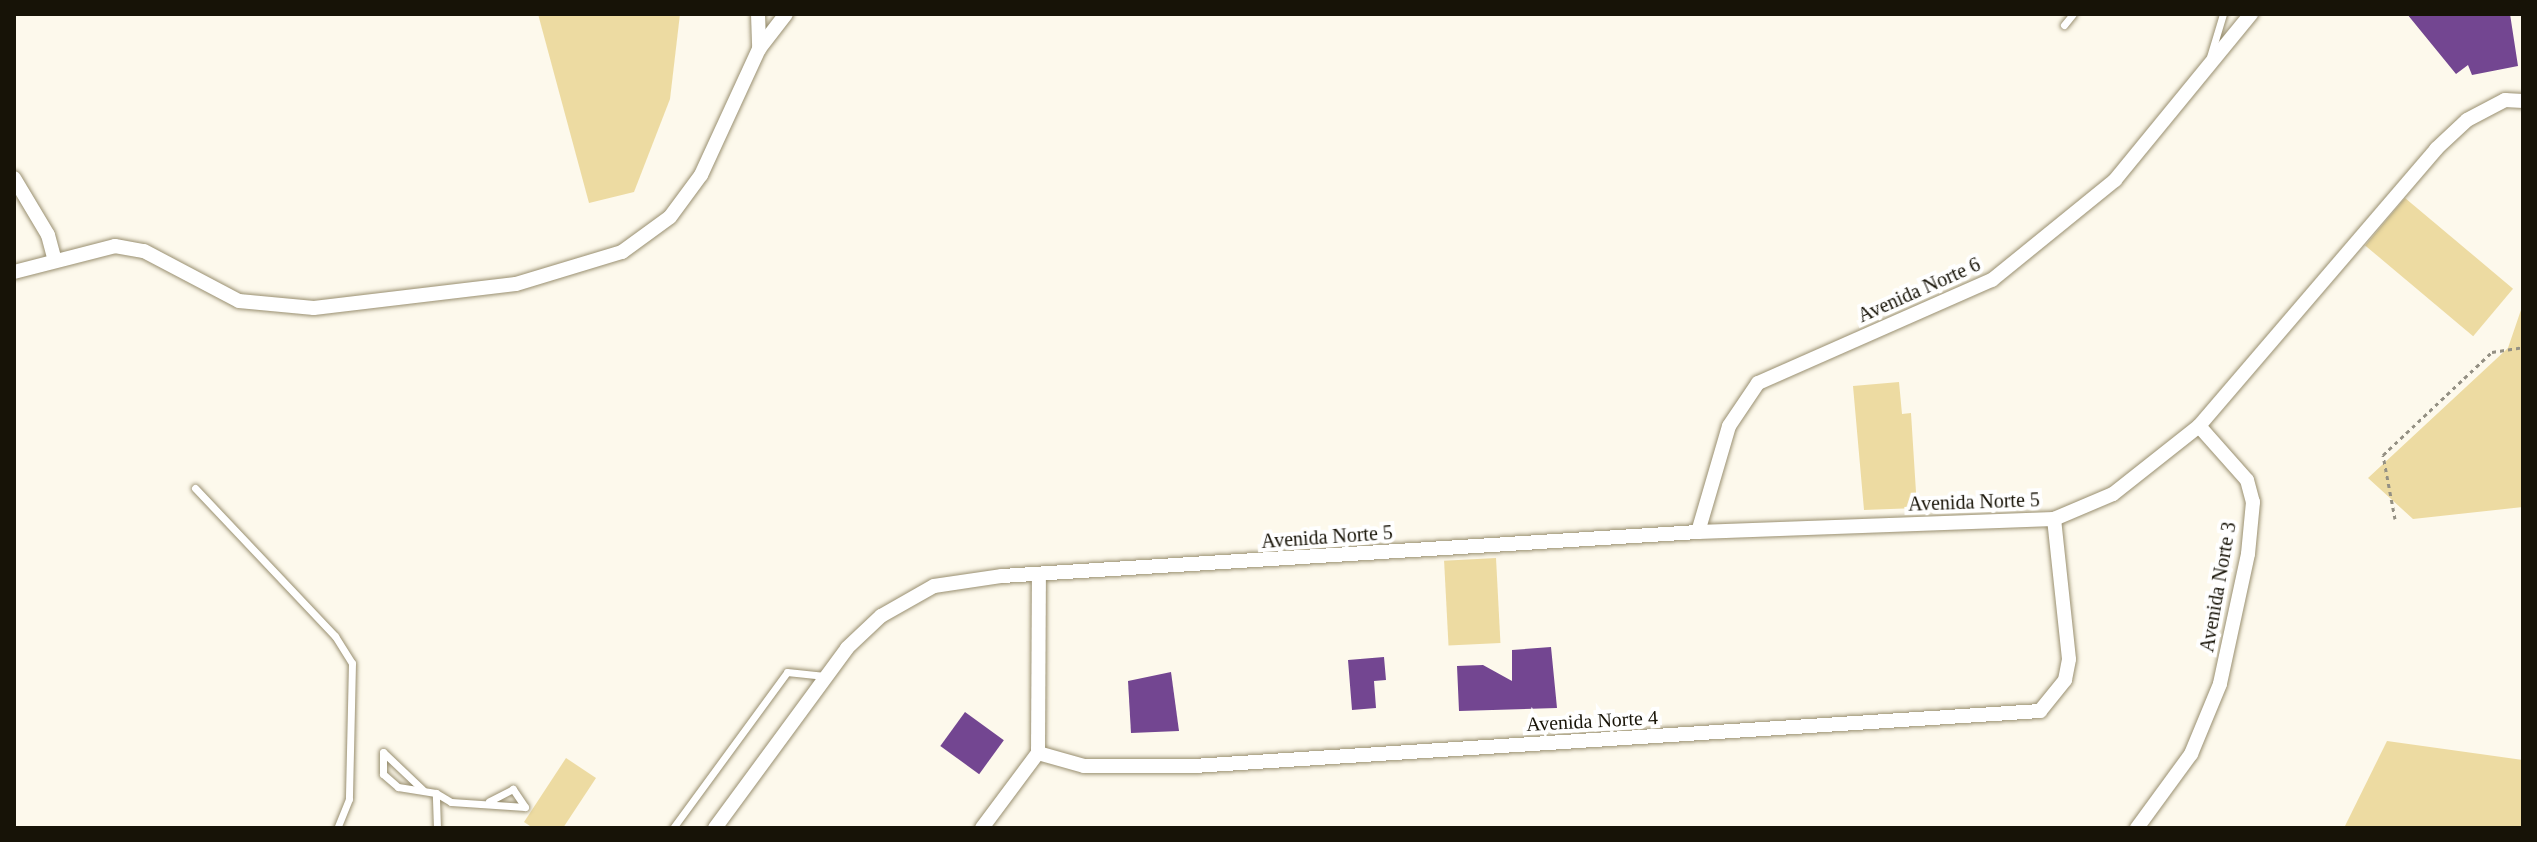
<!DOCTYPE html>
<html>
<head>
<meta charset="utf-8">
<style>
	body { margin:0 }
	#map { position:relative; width:2537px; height:842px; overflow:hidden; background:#fdf9ec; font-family:"Times New Roman",serif }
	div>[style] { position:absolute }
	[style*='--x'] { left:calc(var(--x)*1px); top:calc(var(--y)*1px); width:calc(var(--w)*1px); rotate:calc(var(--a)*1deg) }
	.green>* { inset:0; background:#eddba2; transform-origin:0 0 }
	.building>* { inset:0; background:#734691; transform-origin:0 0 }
	.path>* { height:3px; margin-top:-1.5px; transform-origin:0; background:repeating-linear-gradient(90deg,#949083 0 4px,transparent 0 8px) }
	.roads { filter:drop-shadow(0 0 2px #998f70) drop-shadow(0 0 2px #998f70) }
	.lane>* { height:7px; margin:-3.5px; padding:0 3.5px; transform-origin:3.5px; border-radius:3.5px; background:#fff }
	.street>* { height:14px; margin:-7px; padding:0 7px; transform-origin:7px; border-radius:7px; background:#fff }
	span { translate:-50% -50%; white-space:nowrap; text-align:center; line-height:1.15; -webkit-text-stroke:8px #fff; paint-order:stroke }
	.street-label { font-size:20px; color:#171307 }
	.frame { position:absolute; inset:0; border:16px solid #171307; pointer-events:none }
</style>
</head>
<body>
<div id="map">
	<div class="green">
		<div style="clip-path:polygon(538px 14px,680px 14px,670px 99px,634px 192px,589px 203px)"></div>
		<div style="left:2405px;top:198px;width:141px;height:62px;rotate:40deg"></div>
		<div style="clip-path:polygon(2523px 304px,2523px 507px,2413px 519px,2368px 478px,2508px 348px)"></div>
		<div style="clip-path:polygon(1899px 382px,1902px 414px,1911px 413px,1917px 508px,1864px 510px,1853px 386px)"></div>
		<div style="left:1496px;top:558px;width:85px;height:52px;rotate:87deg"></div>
		<div style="clip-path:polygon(2387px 741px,2523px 760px,2523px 828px,2344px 828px)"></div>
		<div style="clip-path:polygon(566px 758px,596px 778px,563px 828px,533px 828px,524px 822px)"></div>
	</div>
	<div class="building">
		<div style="clip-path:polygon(2407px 14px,2510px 14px,2518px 66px,2472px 75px,2468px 65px,2456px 74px)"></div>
		<div style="clip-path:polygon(1551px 647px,1557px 708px,1459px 711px,1457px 666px,1483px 665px,1512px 681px,1512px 650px)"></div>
		<div style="clip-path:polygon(1384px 657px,1386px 680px,1374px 681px,1376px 708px,1352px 710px,1348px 660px)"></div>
		<div style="clip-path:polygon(1171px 672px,1179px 731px,1131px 733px,1128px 681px)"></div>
		<div style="left:965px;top:712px;width:48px;height:42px;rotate:36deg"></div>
	</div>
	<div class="path">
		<div style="--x:2395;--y:519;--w:65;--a:-100.6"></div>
		<div style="--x:2383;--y:455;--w:150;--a:-43.4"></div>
		<div style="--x:2492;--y:352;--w:31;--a:-9"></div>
	</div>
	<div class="roads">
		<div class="lane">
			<div style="--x:2064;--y:25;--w:14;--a:-51"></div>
			<div style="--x:2210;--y:57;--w:45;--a:-73.2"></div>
			<div style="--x:195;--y:488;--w:204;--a:46.6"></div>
			<div style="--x:335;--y:636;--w:32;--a:58"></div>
			<div style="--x:352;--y:663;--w:136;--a:91.3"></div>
			<div style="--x:349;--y:799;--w:31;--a:112"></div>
			<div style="--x:423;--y:790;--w:55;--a:-136.5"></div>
			<div style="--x:383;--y:752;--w:22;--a:90"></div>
			<div style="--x:383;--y:774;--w:20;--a:41"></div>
			<div style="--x:398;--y:787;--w:38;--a:9"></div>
			<div style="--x:437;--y:828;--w:35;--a:-92"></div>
			<div style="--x:436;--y:793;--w:17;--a:31"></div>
			<div style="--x:451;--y:802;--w:74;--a:3.9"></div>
			<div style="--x:525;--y:807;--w:22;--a:-124"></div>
			<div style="--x:513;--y:789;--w:27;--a:153"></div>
			<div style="--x:673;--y:828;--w:193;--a:-53.8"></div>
			<div style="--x:787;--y:672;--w:38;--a:6"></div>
		</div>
		<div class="street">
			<div style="--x:758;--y:14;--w:35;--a:88"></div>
			<div style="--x:14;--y:178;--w:66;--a:59.2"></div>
			<div style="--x:48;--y:235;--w:24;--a:75"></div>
			<div style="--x:14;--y:272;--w:104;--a:-14.4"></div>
			<div style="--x:115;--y:246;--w:29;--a:10"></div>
			<div style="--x:144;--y:251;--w:107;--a:27.8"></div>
			<div style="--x:239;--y:301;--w:75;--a:5.3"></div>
			<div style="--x:314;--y:308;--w:203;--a:-6.8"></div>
			<div style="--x:516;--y:284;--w:111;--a:-16.8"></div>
			<div style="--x:622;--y:252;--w:59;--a:-36.1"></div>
			<div style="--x:670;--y:217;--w:52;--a:-53.6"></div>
			<div style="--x:701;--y:175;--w:139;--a:-65.3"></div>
			<div style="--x:759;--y:49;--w:44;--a:-52.4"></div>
			<div style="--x:2199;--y:426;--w:365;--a:-49.4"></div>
			<div style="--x:2436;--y:149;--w:42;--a:-43.1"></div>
			<div style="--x:2467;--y:120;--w:43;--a:-27.8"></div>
			<div style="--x:2505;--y:100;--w:18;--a:3"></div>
			<div style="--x:1698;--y:532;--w:110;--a:-73.7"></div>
			<div style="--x:1729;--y:426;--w:52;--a:-56"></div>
			<div style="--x:1758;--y:383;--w:256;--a:-23.8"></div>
			<div style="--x:1992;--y:280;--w:159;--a:-39.1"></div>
			<div style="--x:2115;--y:180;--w:215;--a:-50.7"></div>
			<div style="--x:1038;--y:753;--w:177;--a:-89.7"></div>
			<div style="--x:715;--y:828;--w:223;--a:-53.7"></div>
			<div style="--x:847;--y:648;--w:47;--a:-43.3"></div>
			<div style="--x:881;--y:616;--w:61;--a:-29.5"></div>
			<div style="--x:934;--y:586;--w:69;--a:-8.4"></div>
			<div style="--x:1002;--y:576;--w:697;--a:-3.62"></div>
			<div style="--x:1698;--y:532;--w:356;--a:-2.1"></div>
			<div style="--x:2054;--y:519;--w:64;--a:-23"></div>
			<div style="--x:2113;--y:494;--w:110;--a:-38.3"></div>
			<div style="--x:2199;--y:426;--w:72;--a:48.4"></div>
			<div style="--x:2247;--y:480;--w:23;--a:75"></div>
			<div style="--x:2253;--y:502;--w:52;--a:95.5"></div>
			<div style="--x:2248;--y:554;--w:133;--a:102.2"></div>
			<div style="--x:2220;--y:684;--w:76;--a:112.5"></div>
			<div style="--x:2191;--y:754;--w:92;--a:126.1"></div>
			<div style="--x:982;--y:828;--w:94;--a:-53.3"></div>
			<div style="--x:1038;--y:753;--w:48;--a:15.8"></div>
			<div style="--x:1084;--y:766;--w:110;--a:0"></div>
			<div style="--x:1194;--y:766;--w:848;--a:-3.72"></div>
			<div style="--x:2040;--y:711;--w:40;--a:-51"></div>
			<div style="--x:2065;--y:680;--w:21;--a:-79"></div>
			<div style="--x:2069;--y:659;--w:141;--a:-96.1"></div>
		</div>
	</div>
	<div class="street-label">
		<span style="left:1919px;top:290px;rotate:-24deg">Avenida Norte 6</span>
		<span style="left:1974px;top:502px;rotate:-2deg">Avenida Norte 5</span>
		<span style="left:1327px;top:537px;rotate:-4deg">Avenida Norte 5</span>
		<span style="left:2218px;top:587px;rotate:-80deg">Avenida Norte 3</span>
		<span style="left:1592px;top:721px;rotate:-3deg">Avenida Norte 4</span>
	</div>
	<div class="frame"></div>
</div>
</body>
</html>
